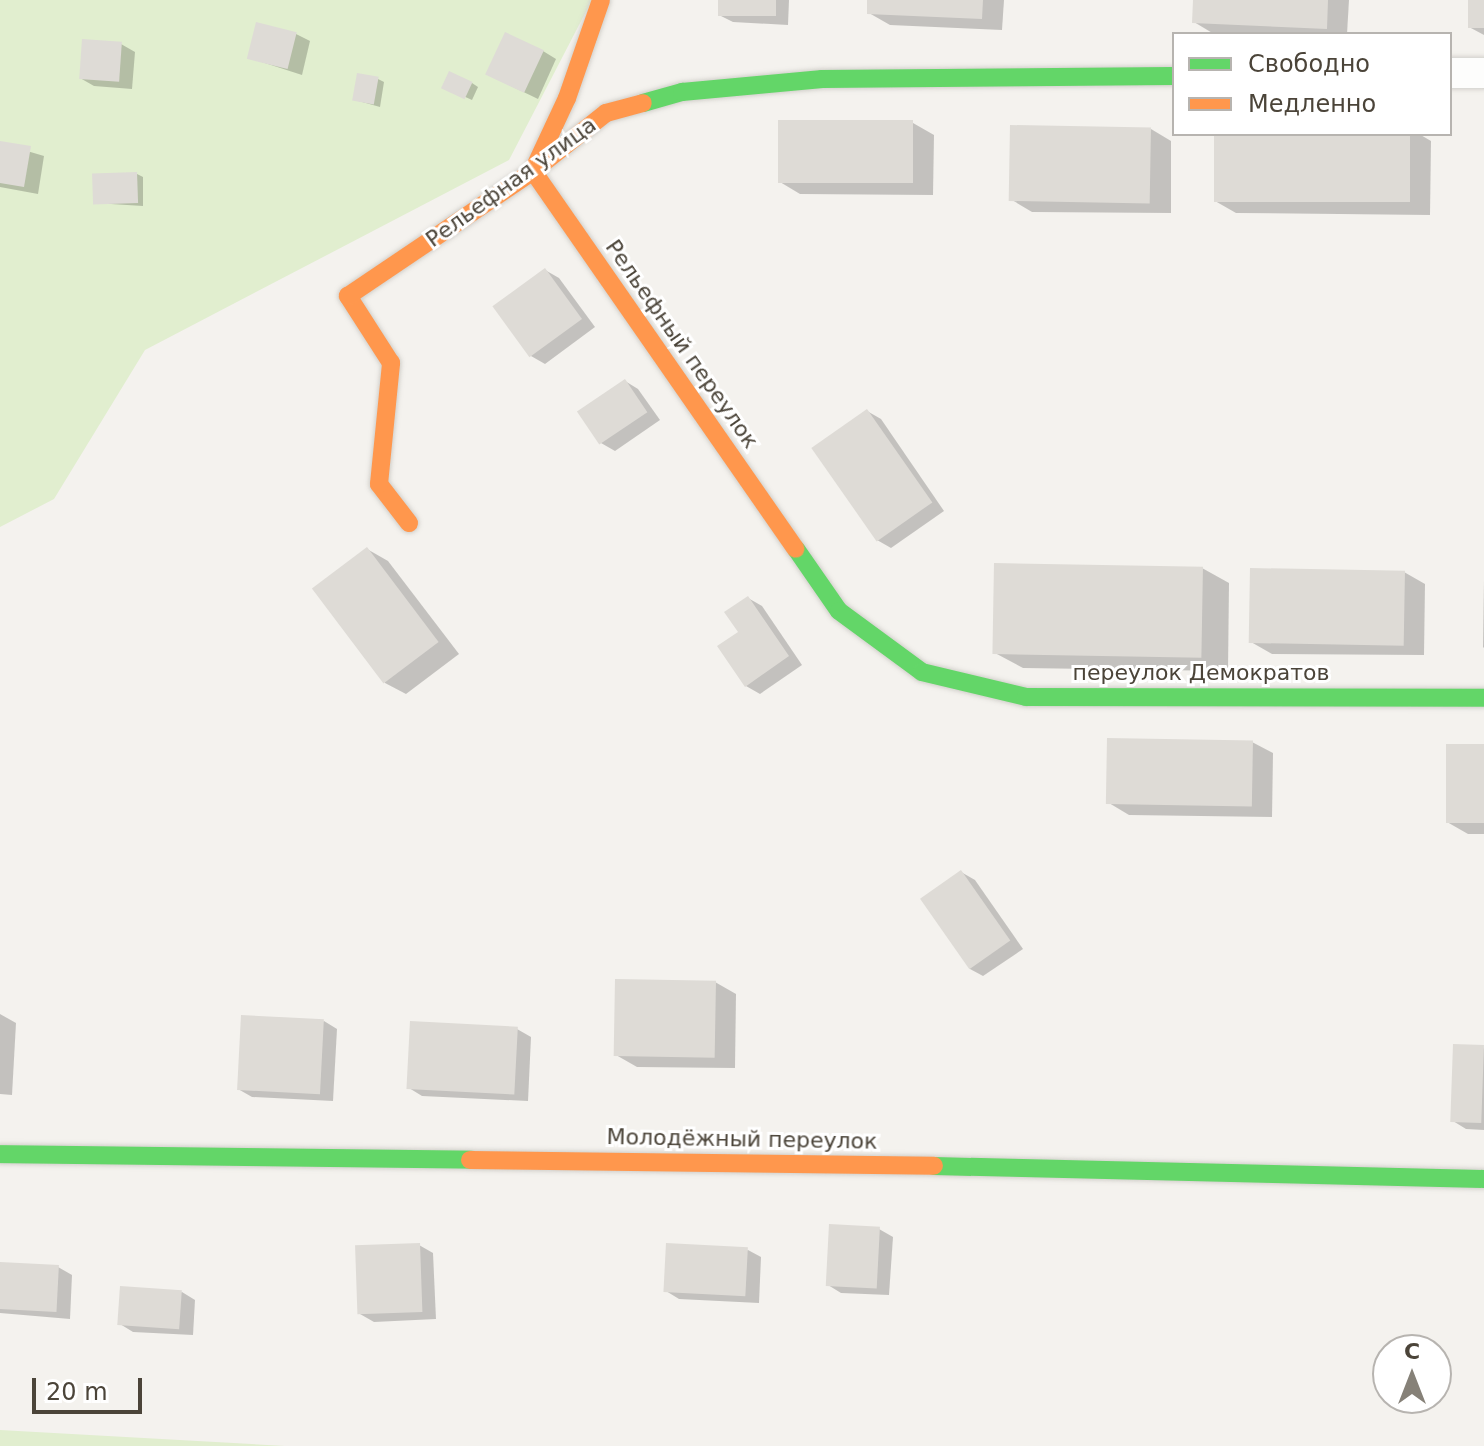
<!DOCTYPE html>
<html>
<head>
<meta charset="utf-8">
<style>
	body { margin:0 }
	#map { position:relative; width:1484px; height:1446px; overflow:hidden; background:#f4f2ee; font-family:"DejaVu Sans",sans-serif }
	div>[style] { position:absolute }
	[style*='--x'] { left:calc(var(--x)*1px); top:calc(var(--y)*1px); width:calc(var(--w)*1px); rotate:calc(var(--a)*1deg) }
	.green>* { inset:0; background:#e1eecf }
	.shadow>* { inset:0; background:#0003 }
	.building>* { inset:0; background:#dedbd6; transform-origin:0 0 }
	.roads { filter:drop-shadow(0 0 2px #d2d0cb) drop-shadow(0 0 2px #d2d0cb) }
	.street>* { height:30px; margin:-15px; padding:0 15px; transform-origin:15px; border-radius:15px; background:#fdfdfc }
	.fast>* { height:18px; margin:-9px; padding:0 9px; transform-origin:9px; border-radius:9px; background:#63d668 }
	.slow>* { height:18px; margin:-9px; padding:0 9px; transform-origin:9px; border-radius:9px; background:#ff974d }
	span { translate:-50% -50%; white-space:nowrap; text-align:center; line-height:1.15; -webkit-text-stroke:6px #fff; paint-order:stroke }
	.street-label { font-size:22px; color:#4b4439 }
	.legend { position:absolute; left:1172px; top:32px; width:280px; height:104px; box-sizing:border-box; background:#fff; border:2px solid #b7b4b0; margin:0; padding:10px 14px; list-style:none; font-size:24px; color:#4b4439 }
	.legend li { display:flex; align-items:center; gap:16px; height:40px }
	.legend b { width:40px; border:2px solid #b7b4b0 }
	.north { position:absolute; left:1372px; top:1334px; width:80px; height:80px; box-sizing:border-box; background:#fff; border:2px solid #b7b4b0; border-radius:50%; rotate:0deg; font-size:22px; font-weight:700; line-height:32px; text-align:center; color:#4b4439 }
	.north::after { content:''; display:block; margin:auto; width:28px; height:36px; background:#868178; clip-path:polygon(50% 0,100% 100%,50% 72%,0 100%) }
	.scale { position:absolute; left:32px; top:1378px; width:110px; height:36px; box-sizing:border-box; border:4px solid #4b4439; border-top:0; padding-left:10px; font-size:24px; line-height:28px; white-space:nowrap; color:#4b4439; -webkit-text-stroke:6px #fff; paint-order:stroke }
</style>
</head>
<body>
<div id="map">
	<div class="green">
		<div style="clip-path:polygon(0 0,592px 0,509px 160px,145px 350px,54px 499px,0 527px)"></div>
		<div style="clip-path:polygon(0 1430px,285px 1446px,0 1446px)"></div>
	</div>
	<div class="shadow">
		<div style="clip-path:polygon(720px 0,789px 0,788px 25px,733px 22px,719px 15px)"></div>
		<div style="clip-path:polygon(869px 0,1004px 0,1002px 30px,890px 25px,869px 13px)"></div>
		<div style="clip-path:polygon(1195px 0,1349px 0,1347px 34px,1214px 34px,1194px 22px)"></div>
		<div style="clip-path:polygon(1470px 0,1484px 0,1484px 35px,1469px 27px)"></div>
		<div style="clip-path:polygon(296px 34px,310px 41px,302px 75px,249px 58px)"></div>
		<div style="clip-path:polygon(121px 44px,135px 52px,132px 89px,94px 86px,80px 78px)"></div>
		<div style="clip-path:polygon(543px 51px,556px 59px,538px 99px,501px 81px)"></div>
		<div style="clip-path:polygon(378px 79px,384px 82px,380px 107px,355px 100px)"></div>
		<div style="clip-path:polygon(472px 83px,478px 87px,472px 100px,450px 90px)"></div>
		<div style="clip-path:polygon(913px 123px,934px 135px,933px 195px,800px 194px,780px 182px)"></div>
		<div style="clip-path:polygon(1151px 129px,1171px 141px,1171px 213px,1032px 212px,1012px 200px)"></div>
		<div style="clip-path:polygon(1216px 134px,1419px 134px,1431px 141px,1430px 215px,1236px 213px,1215px 201px)"></div>
		<div style="clip-path:polygon(0 143px,44px 156px,38px 194px,0 187px)"></div>
		<div style="clip-path:polygon(137px 174px,143px 177px,143px 206px,95px 203px)"></div>
		<div style="clip-path:polygon(545px 270px,559px 278px,595px 327px,545px 364px,531px 356px)"></div>
		<div style="clip-path:polygon(625px 381px,638px 389px,660px 420px,615px 451px,601px 443px)"></div>
		<div style="clip-path:polygon(867px 411px,881px 419px,944px 511px,891px 548px,877px 540px)"></div>
		<div style="clip-path:polygon(367px 549px,388px 561px,459px 654px,406px 694px,385px 683px)"></div>
		<div style="clip-path:polygon(1202px 568px,1229px 583px,1228px 671px,1023px 668px,995px 653px)"></div>
		<div style="clip-path:polygon(1404px 572px,1425px 584px,1424px 655px,1272px 654px,1251px 642px)"></div>
		<div style="clip-path:polygon(1484px 579px,1484px 648px,1483px 647px)"></div>
		<div style="clip-path:polygon(748px 598px,762px 606px,802px 665px,760px 694px,746px 686px,741px 633px)"></div>
		<div style="clip-path:polygon(1252px 742px,1273px 753px,1272px 817px,1129px 815px,1109px 803px)"></div>
		<div style="clip-path:polygon(1484px 746px,1484px 834px,1468px 834px,1447px 822px)"></div>
		<div style="clip-path:polygon(961px 872px,975px 880px,1023px 949px,983px 976px,970px 969px)"></div>
		<div style="clip-path:polygon(715px 982px,736px 994px,735px 1068px,637px 1067px,616px 1055px)"></div>
		<div style="clip-path:polygon(0 1014px,16px 1023px,12px 1095px,0 1094px)"></div>
		<div style="clip-path:polygon(324px 1021px,337px 1029px,333px 1101px,252px 1097px,238px 1089px)"></div>
		<div style="clip-path:polygon(517px 1029px,531px 1037px,528px 1101px,422px 1096px,409px 1088px)"></div>
		<div style="clip-path:polygon(1484px 1047px,1484px 1130px,1466px 1129px,1453px 1121px)"></div>
		<div style="clip-path:polygon(879px 1229px,893px 1237px,889px 1295px,841px 1293px,828px 1285px)"></div>
		<div style="clip-path:polygon(419px 1245px,433px 1253px,436px 1319px,374px 1322px,360px 1314px)"></div>
		<div style="clip-path:polygon(748px 1250px,761px 1257px,759px 1303px,679px 1299px,666px 1291px)"></div>
		<div style="clip-path:polygon(0 1264px,58px 1267px,72px 1275px,70px 1319px,0 1313px)"></div>
		<div style="clip-path:polygon(182px 1292px,195px 1300px,193px 1335px,133px 1332px,120px 1324px)"></div>
	</div>
	<div class="building">
		<div style="left:718px;top:0;width:58px;height:16px"></div>
		<div style="clip-path:polygon(867px 0,983px 0,982px 19px,867px 14px)"></div>
		<div style="clip-path:polygon(1193px 0,1328px 0,1327px 29px,1192px 23px)"></div>
		<div style="left:1468px;top:0;width:16px;height:28px"></div>
		<div style="left:256px;top:22px;width:42px;height:38px;rotate:14deg"></div>
		<div style="left:505px;top:32px;width:43px;height:47px;rotate:25deg"></div>
		<div style="left:82px;top:39px;width:40px;height:40px;rotate:4deg"></div>
		<div style="left:449px;top:71px;width:26px;height:19px;rotate:25deg"></div>
		<div style="left:357px;top:73px;width:22px;height:28px;rotate:10deg"></div>
		<div style="left:778px;top:120px;width:135px;height:63px"></div>
		<div style="left:1010px;top:125px;width:141px;height:76px;rotate:1deg"></div>
		<div style="left:1214px;top:134px;width:196px;height:68px"></div>
		<div style="clip-path:polygon(0 141px,31px 146px,24px 187px,0 183px)"></div>
		<div style="left:137px;top:172px;width:31px;height:45px;rotate:88deg"></div>
		<div style="left:545px;top:268px;width:63px;height:65px;rotate:54deg"></div>
		<div style="left:625px;top:379px;width:40px;height:58px;rotate:56deg"></div>
		<div style="left:867px;top:409px;width:114px;height:68px;rotate:55deg"></div>
		<div style="left:367px;top:547px;width:119px;height:69px;rotate:53deg"></div>
		<div style="left:994px;top:563px;width:209px;height:91px;rotate:1deg"></div>
		<div style="left:1250px;top:568px;width:155px;height:75px;rotate:1deg"></div>
		<div style="clip-path:polygon(748px 596px,789px 656px,745px 687px,717px 646px,738px 632px,724px 612px)"></div>
		<div style="left:1107px;top:738px;width:146px;height:66px;rotate:1deg"></div>
		<div style="left:1446px;top:744px;width:38px;height:79px"></div>
		<div style="left:961px;top:870px;width:86px;height:50px;rotate:55deg"></div>
		<div style="left:615px;top:979px;width:101px;height:77px;rotate:1deg"></div>
		<div style="left:241px;top:1015px;width:83px;height:75px;rotate:3deg"></div>
		<div style="left:410px;top:1021px;width:108px;height:68px;rotate:3deg"></div>
		<div style="left:1453px;top:1044px;width:31px;height:78px;rotate:2deg"></div>
		<div style="left:829px;top:1224px;width:51px;height:62px;rotate:3deg"></div>
		<div style="left:420px;top:1243px;width:69px;height:65px;rotate:88deg"></div>
		<div style="left:666px;top:1243px;width:82px;height:49px;rotate:3deg"></div>
		<div style="left:0;top:1262px;width:59px;height:47px;rotate:3deg"></div>
		<div style="left:120px;top:1286px;width:62px;height:39px;rotate:4deg"></div>
	</div>
	<div class="roads">
		<div class="street">
			<div style="--x:1450;--y:73;--w:34;--a:0"></div>
		</div>
		<div class="fast">
			<div style="--x:643;--y:103;--w:41;--a:-15.8"></div>
			<div style="--x:682;--y:92;--w:141;--a:-5.3"></div>
			<div style="--x:822;--y:79;--w:352;--a:-0.5"></div>
			<div style="--x:796;--y:549;--w:75;--a:55.3"></div>
			<div style="--x:839;--y:611;--w:103;--a:36.3"></div>
			<div style="--x:922;--y:672;--w:107;--a:13.5"></div>
			<div style="--x:1026;--y:697;--w:458;--a:0.1"></div>
			<div style="--x:0;--y:1154;--w:470;--a:0.7"></div>
			<div style="--x:934;--y:1166;--w:550;--a:1.35"></div>
		</div>
		<div class="slow">
			<div style="--x:601;--y:0;--w:104;--a:109.1"></div>
			<div style="--x:567;--y:98;--w:81;--a:115"></div>
			<div style="--x:533;--y:171;--w:460;--a:55.2"></div>
			<div style="--x:409;--y:523;--w:49;--a:-127.6"></div>
			<div style="--x:379;--y:484;--w:122;--a:-84.3"></div>
			<div style="--x:391;--y:363;--w:80;--a:-122.7"></div>
			<div style="--x:348;--y:296;--w:223;--a:-34"></div>
			<div style="--x:533;--y:171;--w:93;--a:-38.5"></div>
			<div style="--x:606;--y:113;--w:38;--a:-15"></div>
			<div style="--x:470;--y:1160;--w:464;--a:0.7"></div>
		</div>
	</div>
	<div class="street-label">
		<span style="left:511px;top:182px;rotate:-36deg">Рельефная улица</span>
		<span style="left:682px;top:344px;rotate:55deg">Рельефный переулок</span>
		<span style="left:1201px;top:673px">переулок Демократов</span>
		<span style="left:742px;top:1139px;rotate:1deg">Молодёжный переулок</span>
	</div>
	<ul class="legend">
	<li><b style="height:10px;background:#63d668"></b>Свободно</li>
	<li><b style="height:10px;background:#ff974d"></b>Медленно</li>
	</ul>
	<div class="north">С</div>
	<div class="scale">20 m</div>
</div>
</body>
</html>
